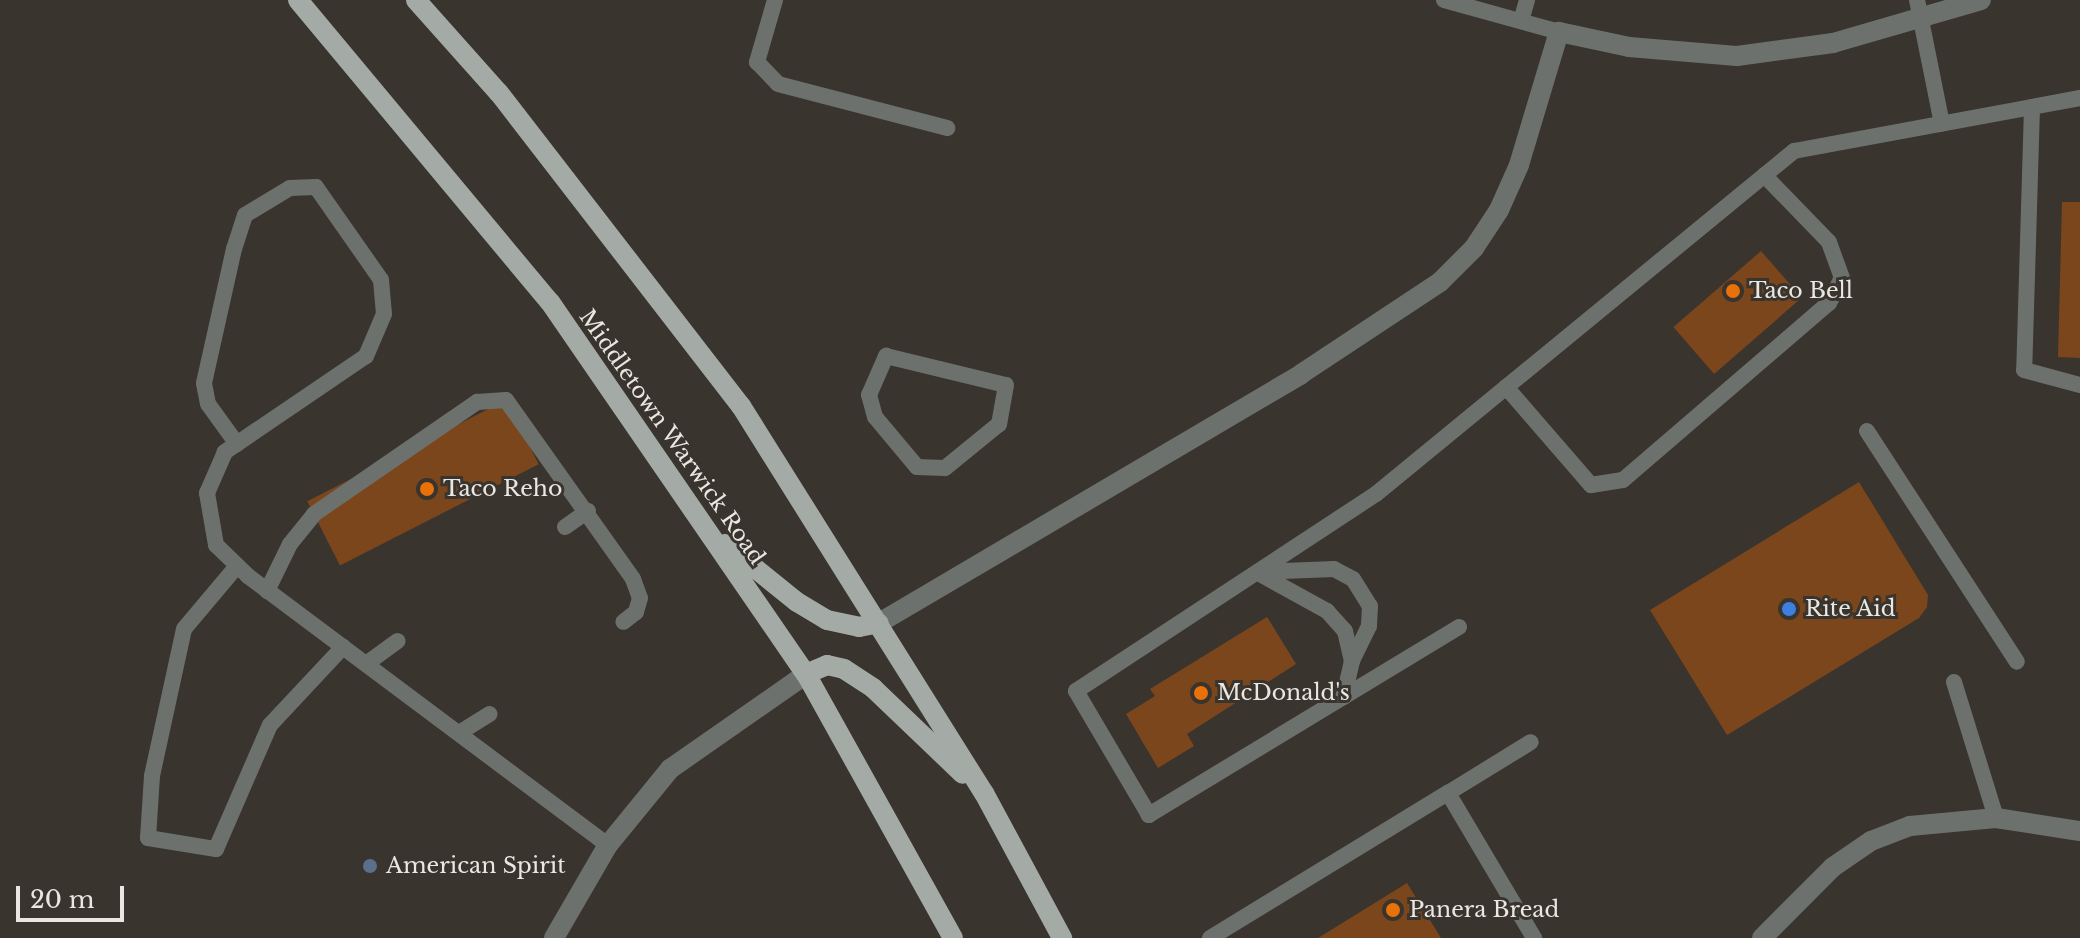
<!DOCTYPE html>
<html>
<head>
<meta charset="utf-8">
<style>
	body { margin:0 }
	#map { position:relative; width:2080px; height:938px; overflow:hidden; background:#39342d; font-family:"Libre Baskerville",serif }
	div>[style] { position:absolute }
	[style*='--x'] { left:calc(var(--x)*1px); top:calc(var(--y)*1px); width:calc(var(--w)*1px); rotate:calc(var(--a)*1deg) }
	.building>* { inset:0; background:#7b461c; transform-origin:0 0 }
	.service>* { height:16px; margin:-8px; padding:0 8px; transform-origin:8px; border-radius:8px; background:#6d716e }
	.minor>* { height:20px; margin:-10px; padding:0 10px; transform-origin:10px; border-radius:10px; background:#6d716e }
	.primary>* { height:20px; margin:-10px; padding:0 10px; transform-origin:10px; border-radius:10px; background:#a4aba6 }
	.dots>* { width:22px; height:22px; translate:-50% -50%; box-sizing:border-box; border:4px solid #39342d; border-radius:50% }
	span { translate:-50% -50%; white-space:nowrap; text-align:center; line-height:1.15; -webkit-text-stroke:6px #39342d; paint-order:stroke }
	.poi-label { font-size:22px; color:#eae7e3 }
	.left { translate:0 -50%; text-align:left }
	.street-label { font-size:22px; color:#eae7e3 }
	.scale { position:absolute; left:16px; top:886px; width:108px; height:36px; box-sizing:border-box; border:4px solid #eae7e3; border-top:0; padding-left:10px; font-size:24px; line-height:28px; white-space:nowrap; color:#eae7e3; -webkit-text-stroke:6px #39342d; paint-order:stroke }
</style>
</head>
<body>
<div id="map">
	<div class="building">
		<div style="clip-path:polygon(2062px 202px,2080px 202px,2080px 358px,2058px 357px)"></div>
		<div style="left:1761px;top:251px;width:62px;height:116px;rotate:49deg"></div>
		<div style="left:506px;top:400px;width:72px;height:223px;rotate:63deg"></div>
		<div style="clip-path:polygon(1859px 482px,1928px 595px,1927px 607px,1919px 618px,1727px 735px,1650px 610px)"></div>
		<div style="clip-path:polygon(1267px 617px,1296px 664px,1187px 734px,1194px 746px,1158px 768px,1126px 714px,1155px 696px,1150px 689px)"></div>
		<div style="clip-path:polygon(1407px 883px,1441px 938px,1318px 938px)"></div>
	</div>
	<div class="service">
		<div style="--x:775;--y:0;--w:65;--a:106.2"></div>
		<div style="--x:757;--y:62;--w:30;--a:46"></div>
		<div style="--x:778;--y:84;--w:175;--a:14.6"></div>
		<div style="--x:1444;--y:0;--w:119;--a:15.5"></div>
		<div style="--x:1917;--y:0;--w:126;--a:78.6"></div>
		<div style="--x:1521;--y:21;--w:22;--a:-74"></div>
		<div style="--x:2032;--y:107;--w:263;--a:91.7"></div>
		<div style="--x:2024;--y:370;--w:58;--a:15"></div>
		<div style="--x:886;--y:356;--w:123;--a:13.6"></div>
		<div style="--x:1006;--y:385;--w:40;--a:100"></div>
		<div style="--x:999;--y:424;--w:70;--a:140.8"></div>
		<div style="--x:945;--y:468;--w:28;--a:-178"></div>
		<div style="--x:917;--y:467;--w:65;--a:-130"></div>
		<div style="--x:875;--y:417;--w:23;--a:-105"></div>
		<div style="--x:869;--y:395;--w:43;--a:-66.4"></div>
		<div style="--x:1506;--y:387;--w:130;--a:49.1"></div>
		<div style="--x:1591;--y:485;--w:32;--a:-9"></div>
		<div style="--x:1623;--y:480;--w:272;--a:-40.7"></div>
		<div style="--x:1829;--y:303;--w:28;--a:-63"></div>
		<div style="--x:1842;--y:278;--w:38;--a:-110"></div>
		<div style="--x:1829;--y:242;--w:93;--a:-134.1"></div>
		<div style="--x:1867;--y:431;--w:275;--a:57"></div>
		<div style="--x:237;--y:444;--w:49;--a:-125.9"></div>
		<div style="--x:208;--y:404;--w:21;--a:-101"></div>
		<div style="--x:204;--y:383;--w:137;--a:-77.4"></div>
		<div style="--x:234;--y:249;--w:36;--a:-72"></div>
		<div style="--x:245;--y:215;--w:52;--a:-31"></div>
		<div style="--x:290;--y:188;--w:26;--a:-2"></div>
		<div style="--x:316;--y:187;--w:113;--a:55"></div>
		<div style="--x:381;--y:280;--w:34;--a:85"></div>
		<div style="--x:384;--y:314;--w:46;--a:113.2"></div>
		<div style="--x:366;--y:356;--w:171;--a:145.8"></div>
		<div style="--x:225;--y:452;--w:45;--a:113.7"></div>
		<div style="--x:207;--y:493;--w:53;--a:80.2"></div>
		<div style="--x:216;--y:545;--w:45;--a:44.1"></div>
		<div style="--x:248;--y:576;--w:449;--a:36.8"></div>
		<div style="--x:565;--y:527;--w:28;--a:-35"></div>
		<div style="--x:237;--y:566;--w:82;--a:130.1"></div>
		<div style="--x:184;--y:629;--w:150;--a:102.3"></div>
		<div style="--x:152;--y:776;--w:62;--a:93.7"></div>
		<div style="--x:148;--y:838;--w:69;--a:9.2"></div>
		<div style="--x:216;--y:849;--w:135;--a:-66.5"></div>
		<div style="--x:270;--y:725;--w:107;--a:-46.9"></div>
		<div style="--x:1258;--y:572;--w:76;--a:-2.3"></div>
		<div style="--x:1334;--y:569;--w:21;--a:28"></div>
		<div style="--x:1353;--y:579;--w:32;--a:58"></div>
		<div style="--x:1370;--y:606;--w:20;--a:93"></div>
		<div style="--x:1369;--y:626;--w:39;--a:116"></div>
		<div style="--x:1260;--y:574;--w:77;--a:28.9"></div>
		<div style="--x:1327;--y:611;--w:27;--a:48"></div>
		<div style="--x:1345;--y:631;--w:31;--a:77"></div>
		<div style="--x:1352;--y:661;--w:37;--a:103"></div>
		<div style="--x:267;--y:591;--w:52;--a:-63.9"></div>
		<div style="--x:290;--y:544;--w:38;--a:-51"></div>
		<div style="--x:314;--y:514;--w:198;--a:-34.5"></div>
		<div style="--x:477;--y:402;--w:29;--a:-4"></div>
		<div style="--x:506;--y:400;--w:219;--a:54.6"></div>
		<div style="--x:633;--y:579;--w:20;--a:70"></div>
		<div style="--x:640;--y:598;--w:15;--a:106"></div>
		<div style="--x:636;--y:612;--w:16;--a:142"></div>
		<div style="--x:1459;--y:627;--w:363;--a:148.8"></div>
		<div style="--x:1149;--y:815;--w:144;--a:-120.5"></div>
		<div style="--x:1076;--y:691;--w:359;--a:-33.3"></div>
		<div style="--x:1376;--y:494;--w:541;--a:-39.37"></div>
		<div style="--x:1794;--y:151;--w:291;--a:-10.5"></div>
		<div style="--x:366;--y:664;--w:39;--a:-36"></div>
		<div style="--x:1954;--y:682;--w:142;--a:72.8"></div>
		<div style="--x:459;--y:733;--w:36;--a:-32"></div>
		<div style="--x:1448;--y:793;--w:97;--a:-31.6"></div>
		<div style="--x:1210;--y:938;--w:279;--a:-31.4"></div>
		<div style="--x:1448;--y:793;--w:169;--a:59.3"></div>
	</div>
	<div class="minor">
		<div style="--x:879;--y:623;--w:490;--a:-30.5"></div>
		<div style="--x:1301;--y:374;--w:167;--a:-33.5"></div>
		<div style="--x:1440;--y:282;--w:48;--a:-45"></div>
		<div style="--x:1474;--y:248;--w:45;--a:-56.7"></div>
		<div style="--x:1499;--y:210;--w:49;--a:-66"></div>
		<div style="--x:1519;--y:165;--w:139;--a:-73.3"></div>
		<div style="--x:1559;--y:32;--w:72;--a:12.1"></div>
		<div style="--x:1629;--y:47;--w:108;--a:4.8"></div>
		<div style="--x:1737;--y:56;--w:97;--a:-7.7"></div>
		<div style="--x:1833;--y:43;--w:154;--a:-16.2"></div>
		<div style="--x:554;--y:938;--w:108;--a:-59.9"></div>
		<div style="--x:608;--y:845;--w:98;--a:-50.8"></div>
		<div style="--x:670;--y:769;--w:166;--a:-34.9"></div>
		<div style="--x:1762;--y:938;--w:100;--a:-45"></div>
		<div style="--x:1833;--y:867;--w:46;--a:-34.4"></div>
		<div style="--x:1871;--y:841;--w:42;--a:-21"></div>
		<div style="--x:1910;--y:826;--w:86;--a:-5.3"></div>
		<div style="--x:1996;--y:818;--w:85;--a:8.8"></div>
	</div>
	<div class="primary">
		<div style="--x:298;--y:0;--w:393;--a:50.2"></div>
		<div style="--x:550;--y:302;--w:452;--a:55.5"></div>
		<div style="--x:806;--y:674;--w:302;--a:60.9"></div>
		<div style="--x:416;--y:0;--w:125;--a:48.3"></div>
		<div style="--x:499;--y:93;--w:396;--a:52.3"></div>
		<div style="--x:741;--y:406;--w:457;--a:57.9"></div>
		<div style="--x:984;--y:793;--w:165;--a:61.7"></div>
		<div style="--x:725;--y:544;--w:92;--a:38.9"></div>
		<div style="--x:797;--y:602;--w:35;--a:31"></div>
		<div style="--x:827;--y:620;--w:33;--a:12"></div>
		<div style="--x:859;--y:627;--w:20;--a:-11"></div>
		<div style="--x:806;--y:674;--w:23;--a:-23"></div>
		<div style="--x:827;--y:665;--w:17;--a:13"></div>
		<div style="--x:844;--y:669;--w:35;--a:33"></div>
		<div style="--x:873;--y:688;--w:124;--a:43.7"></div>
	</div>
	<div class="dots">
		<div style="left:1733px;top:291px;background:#e8710a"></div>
		<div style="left:427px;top:489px;background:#e8710a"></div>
		<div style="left:1789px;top:609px;background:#3f7fe0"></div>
		<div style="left:1201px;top:693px;background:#e8710a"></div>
		<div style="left:370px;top:866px;background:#5c6f8a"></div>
		<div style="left:1393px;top:910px;background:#e8710a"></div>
	</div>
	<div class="poi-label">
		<span class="left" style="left:1749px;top:291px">Taco Bell</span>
		<span class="left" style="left:443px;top:489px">Taco Reho</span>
		<span class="left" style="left:1805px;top:609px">Rite Aid</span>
		<span class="left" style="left:1217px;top:693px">McDonald's</span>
		<span class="left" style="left:386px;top:866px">American Spirit</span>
		<span class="left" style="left:1409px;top:910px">Panera Bread</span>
	</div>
	<div class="street-label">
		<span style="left:672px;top:437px;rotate:55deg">Middletown Warwick Road</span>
	</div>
	<div class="scale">20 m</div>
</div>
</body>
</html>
